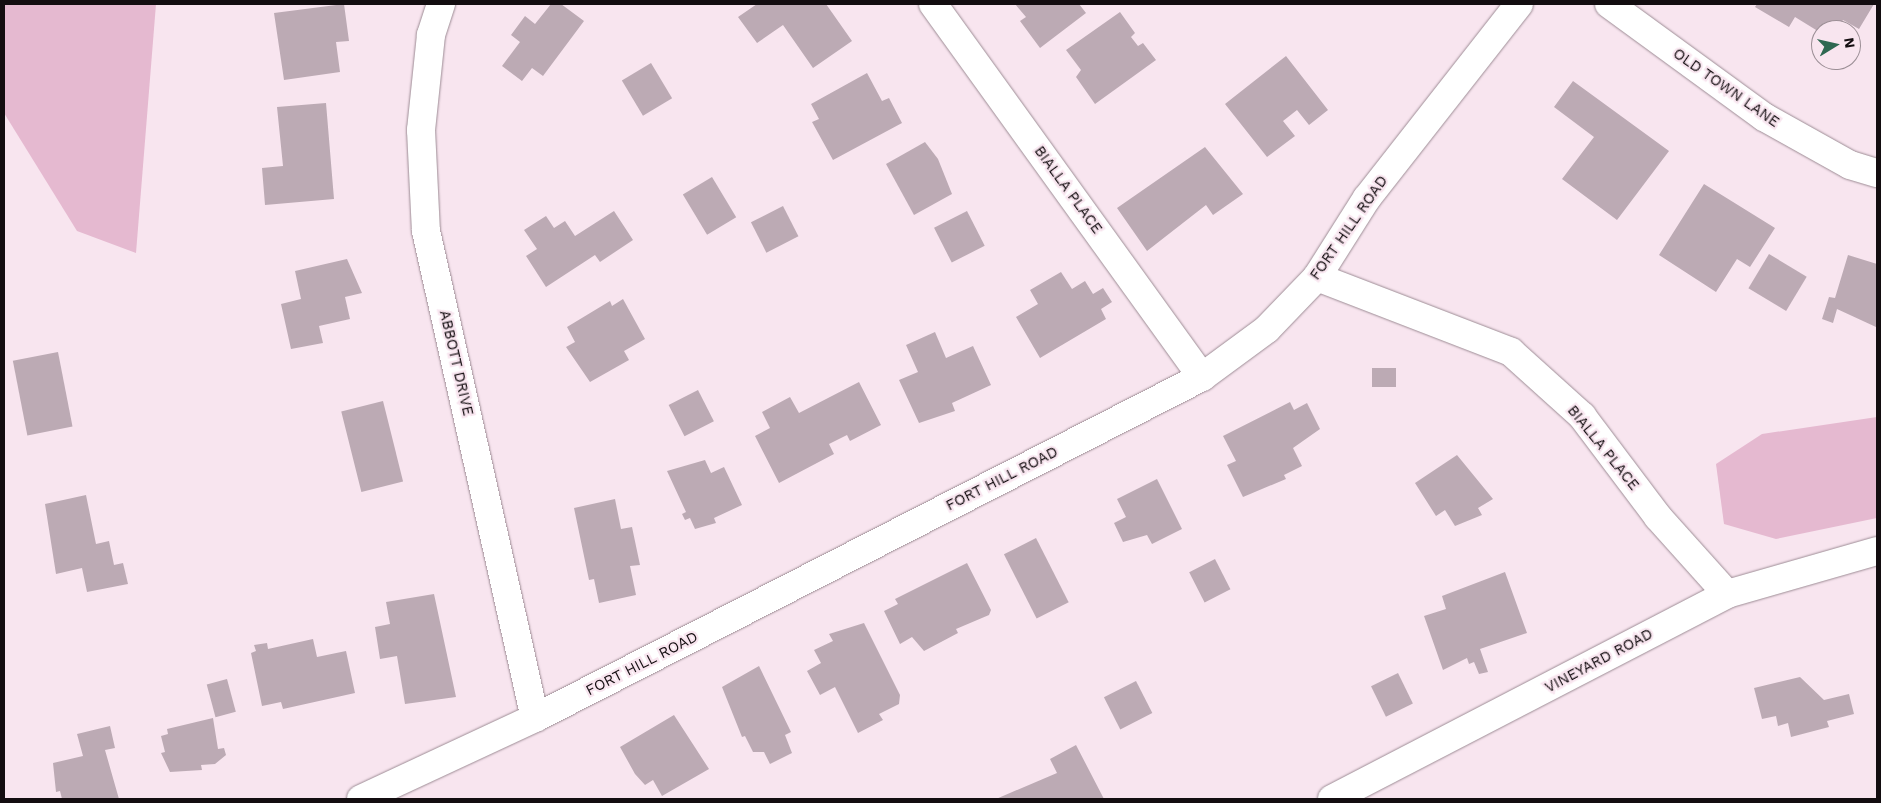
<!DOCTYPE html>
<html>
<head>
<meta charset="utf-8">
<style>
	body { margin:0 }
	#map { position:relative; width:1881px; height:803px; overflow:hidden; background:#f8e5ef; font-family:"Work Sans",sans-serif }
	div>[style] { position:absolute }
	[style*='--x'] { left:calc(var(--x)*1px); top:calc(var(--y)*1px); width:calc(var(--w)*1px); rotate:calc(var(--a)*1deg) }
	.green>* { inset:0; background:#e5b9d0 }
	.building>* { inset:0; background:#bcaab4; transform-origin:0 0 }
	.roads { filter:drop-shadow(0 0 1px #9d8c95) drop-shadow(0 0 1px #9d8c95) }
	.street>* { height:28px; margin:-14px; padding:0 14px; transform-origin:14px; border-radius:14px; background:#fff }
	span { translate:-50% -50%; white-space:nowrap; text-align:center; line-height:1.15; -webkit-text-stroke:4.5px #f8e5ef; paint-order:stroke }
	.street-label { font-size:15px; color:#130d10 }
	.frame { position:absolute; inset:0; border:5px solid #130d10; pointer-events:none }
	.north { position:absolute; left:1811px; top:20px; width:50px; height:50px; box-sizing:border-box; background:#f8e5ef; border:1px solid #9c8f96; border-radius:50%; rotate:81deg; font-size:14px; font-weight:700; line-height:20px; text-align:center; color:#130d10 }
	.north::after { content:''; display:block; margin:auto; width:18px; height:22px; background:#2e6851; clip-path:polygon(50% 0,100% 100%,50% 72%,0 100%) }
</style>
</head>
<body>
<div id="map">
	<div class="green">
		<div style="clip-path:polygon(4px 4px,156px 4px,136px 253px,77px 231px,4px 113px)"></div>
		<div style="clip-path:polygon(1877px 417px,1877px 518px,1776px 539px,1724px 524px,1716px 464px,1762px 434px)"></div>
	</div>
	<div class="building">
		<div style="clip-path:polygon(344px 4px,349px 41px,336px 42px,340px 72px,284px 80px,274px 13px)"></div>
		<div style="clip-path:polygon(551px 4px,561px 4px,584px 21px,543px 76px,532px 68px,522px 81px,502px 66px,520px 42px,511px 35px,525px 16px,535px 24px)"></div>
		<div style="clip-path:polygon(757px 4px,826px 4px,852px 41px,813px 68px,783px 25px,757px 43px,738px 17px)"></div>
		<div style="clip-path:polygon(1015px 4px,1079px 4px,1086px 13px,1040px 48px,1020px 21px,1026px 17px)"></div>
		<div style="clip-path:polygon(1757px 4px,1874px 4px,1859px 29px,1843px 20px,1837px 30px,1821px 33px,1795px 17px,1789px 27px,1755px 7px)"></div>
		<div style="clip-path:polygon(1120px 12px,1135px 33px,1131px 37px,1138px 46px,1143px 43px,1156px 60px,1095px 104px,1076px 77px,1081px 70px,1066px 50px)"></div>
		<div style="clip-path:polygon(1286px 56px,1328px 110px,1309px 125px,1297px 110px,1283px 121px,1295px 136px,1267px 157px,1225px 104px)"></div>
		<div style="left:651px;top:63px;width:41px;height:34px;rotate:59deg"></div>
		<div style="clip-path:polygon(867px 73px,882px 101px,889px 98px,902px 123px,833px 160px,812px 122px,819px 119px,811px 104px)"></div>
		<div style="clip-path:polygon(1573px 81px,1669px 151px,1617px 220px,1562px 179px,1594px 137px,1554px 107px)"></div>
		<div style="clip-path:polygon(326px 103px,334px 199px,265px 205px,262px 168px,283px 166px,277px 107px)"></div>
		<div style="clip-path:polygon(925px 142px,938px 159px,952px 194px,914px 215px,886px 164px)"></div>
		<div style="clip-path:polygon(1205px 147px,1243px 194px,1213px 215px,1206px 205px,1147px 251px,1117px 208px)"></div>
		<div style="left:712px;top:177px;width:47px;height:34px;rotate:59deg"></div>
		<div style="clip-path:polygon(1704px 184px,1775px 228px,1750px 267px,1737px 259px,1716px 292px,1659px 255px)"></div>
		<div style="left:783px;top:206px;width:34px;height:36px;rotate:63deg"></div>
		<div style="clip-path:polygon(614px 211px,633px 240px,600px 262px,595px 255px,546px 287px,526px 256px,537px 249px,524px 230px,546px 216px,554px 228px,565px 221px,575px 236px)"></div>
		<div style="left:967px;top:211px;width:39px;height:37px;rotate:63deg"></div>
		<div style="left:1769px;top:254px;width:44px;height:40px;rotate:31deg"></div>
		<div style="clip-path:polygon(1848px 255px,1877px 264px,1876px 327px,1837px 309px,1833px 323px,1822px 319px,1829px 297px,1835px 298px)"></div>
		<div style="clip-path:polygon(347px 259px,362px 293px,345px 297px,350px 319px,319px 326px,323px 343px,291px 349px,281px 304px,301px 299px,295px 271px)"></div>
		<div style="clip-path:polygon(1061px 272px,1072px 289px,1085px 281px,1093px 294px,1103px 288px,1112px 302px,1101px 309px,1106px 319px,1040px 358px,1016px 317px,1038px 304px,1030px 290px)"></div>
		<div style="clip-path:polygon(623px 299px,645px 339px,624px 351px,629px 360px,590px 382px,566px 347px,575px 342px,567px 327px,610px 301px,612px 306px)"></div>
		<div style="clip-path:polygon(935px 332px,946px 358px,973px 346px,991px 385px,952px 403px,955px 411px,919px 423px,899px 380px,918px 372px,906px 345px)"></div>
		<div style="left:58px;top:352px;width:76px;height:46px;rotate:79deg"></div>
		<div style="left:1372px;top:368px;width:24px;height:19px"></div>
		<div style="clip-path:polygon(859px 382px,881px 425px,850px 441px,847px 435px,829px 444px,834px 454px,779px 483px,755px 436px,770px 428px,762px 412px,790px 397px,799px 413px)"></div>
		<div style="left:698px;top:390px;width:35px;height:33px;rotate:63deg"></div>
		<div style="left:383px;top:401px;width:83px;height:43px;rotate:76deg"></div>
		<div style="clip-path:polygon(1290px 402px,1294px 410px,1307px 403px,1320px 429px,1293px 448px,1302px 466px,1284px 475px,1286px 479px,1243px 497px,1227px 465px,1236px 461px,1223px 436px)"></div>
		<div style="clip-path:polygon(1457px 455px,1493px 499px,1478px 508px,1482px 515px,1455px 526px,1445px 510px,1436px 516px,1415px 483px)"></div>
		<div style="clip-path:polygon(705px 460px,711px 473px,724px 467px,742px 505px,714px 518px,716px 523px,695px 529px,690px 518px,685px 520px,682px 514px,686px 512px,667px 471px)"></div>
		<div style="clip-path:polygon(1157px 479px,1182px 529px,1152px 544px,1147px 535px,1123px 542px,1114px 523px,1126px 517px,1117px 499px)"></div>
		<div style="clip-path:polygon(86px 495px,96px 544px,109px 541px,114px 565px,123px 563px,128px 584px,87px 592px,82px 568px,56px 574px,45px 504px)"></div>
		<div style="clip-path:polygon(615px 499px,621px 529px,632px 527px,640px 565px,630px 566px,636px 595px,599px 603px,594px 579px,589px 580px,574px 508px)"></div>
		<div style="left:1036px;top:538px;width:72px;height:36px;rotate:63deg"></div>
		<div style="left:1215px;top:559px;width:34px;height:29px;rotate:63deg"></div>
		<div style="clip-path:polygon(967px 563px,991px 610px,989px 615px,956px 629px,958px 633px,924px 651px,912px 637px,900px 644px,884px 611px,898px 604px,895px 599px)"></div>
		<div style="clip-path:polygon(1505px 572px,1527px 633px,1480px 649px,1488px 672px,1479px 674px,1474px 662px,1469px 664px,1467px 658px,1443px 670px,1424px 616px,1446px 609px,1442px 596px)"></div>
		<div style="clip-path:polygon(434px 594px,456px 697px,405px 704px,397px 656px,380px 659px,375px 627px,390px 624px,386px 602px)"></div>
		<div style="clip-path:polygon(864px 623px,900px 695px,899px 704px,879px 714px,883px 720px,858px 733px,835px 687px,820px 695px,807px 671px,821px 663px,814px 650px,833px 641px,829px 634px)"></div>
		<div style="clip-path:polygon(313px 639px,317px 657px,346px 651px,355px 693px,283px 709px,281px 702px,262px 706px,251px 653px,256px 651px,254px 645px,267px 643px,268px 649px)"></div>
		<div style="clip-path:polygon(759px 666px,791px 732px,785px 735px,792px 753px,770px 764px,764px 752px,753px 752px,745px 736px,742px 737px,722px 687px)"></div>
		<div style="left:1398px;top:673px;width:34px;height:30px;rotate:64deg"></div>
		<div style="clip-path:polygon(1800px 677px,1824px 700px,1849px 694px,1854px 714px,1827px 721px,1829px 727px,1791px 737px,1788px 723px,1778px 726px,1776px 716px,1762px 719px,1754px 688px)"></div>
		<div style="left:227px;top:679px;width:34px;height:21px;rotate:75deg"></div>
		<div style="left:1136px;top:681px;width:36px;height:36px;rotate:63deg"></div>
		<div style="clip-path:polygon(674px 715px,709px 769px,662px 796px,653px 780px,645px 785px,635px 774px,620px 747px)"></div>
		<div style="clip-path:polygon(213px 718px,218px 749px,224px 748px,226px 755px,215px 764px,201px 765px,202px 770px,170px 772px,161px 753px,165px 752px,161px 736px,168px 734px,167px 729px)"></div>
		<div style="clip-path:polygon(110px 726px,115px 748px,105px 750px,119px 799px,62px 799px,60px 791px,56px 792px,53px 763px,83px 756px,77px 734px)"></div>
		<div style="clip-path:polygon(1076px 745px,1104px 799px,996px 799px,1057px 773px,1050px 759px)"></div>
	</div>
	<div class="roads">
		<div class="street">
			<div style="--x:441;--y:4;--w:33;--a:108"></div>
			<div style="--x:431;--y:35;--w:96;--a:96"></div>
			<div style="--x:421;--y:130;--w:101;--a:87.2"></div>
			<div style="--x:426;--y:231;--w:499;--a:77.4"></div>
			<div style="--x:933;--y:4;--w:460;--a:54.2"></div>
			<div style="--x:1609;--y:4;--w:192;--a:36.1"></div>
			<div style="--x:1764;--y:117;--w:98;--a:29.2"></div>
			<div style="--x:1850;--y:165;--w:28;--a:17"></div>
			<div style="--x:1317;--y:277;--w:208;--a:21.1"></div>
			<div style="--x:1511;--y:352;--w:96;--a:42"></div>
			<div style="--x:1582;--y:416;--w:126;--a:53"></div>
			<div style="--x:1658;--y:517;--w:103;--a:48.1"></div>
			<div style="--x:361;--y:799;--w:192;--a:-25"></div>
			<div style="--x:535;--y:718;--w:749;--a:-27.08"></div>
			<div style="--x:1202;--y:377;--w:81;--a:-36.4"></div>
			<div style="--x:1267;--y:329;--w:72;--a:-46.1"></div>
			<div style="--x:1317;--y:277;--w:93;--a:-57.7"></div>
			<div style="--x:1367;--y:198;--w:246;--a:-51.9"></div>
			<div style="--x:1332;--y:799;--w:445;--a:-27.4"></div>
			<div style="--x:1727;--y:594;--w:156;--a:-16"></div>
		</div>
	</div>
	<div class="street-label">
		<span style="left:1726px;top:88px;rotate:35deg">OLD TOWN LANE</span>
		<span style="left:1068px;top:190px;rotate:54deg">BIALLA PLACE</span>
		<span style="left:1349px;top:228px;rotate:-55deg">FORT HILL ROAD</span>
		<span style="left:456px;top:363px;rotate:77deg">ABBOTT DRIVE</span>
		<span style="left:1603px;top:448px;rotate:51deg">BIALLA PLACE</span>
		<span style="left:1002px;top:479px;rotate:-27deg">FORT HILL ROAD</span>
		<span style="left:1599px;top:661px;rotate:-28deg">VINEYARD ROAD</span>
		<span style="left:642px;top:664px;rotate:-27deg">FORT HILL ROAD</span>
	</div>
	<div class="frame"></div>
	<div class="north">N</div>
</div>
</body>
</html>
